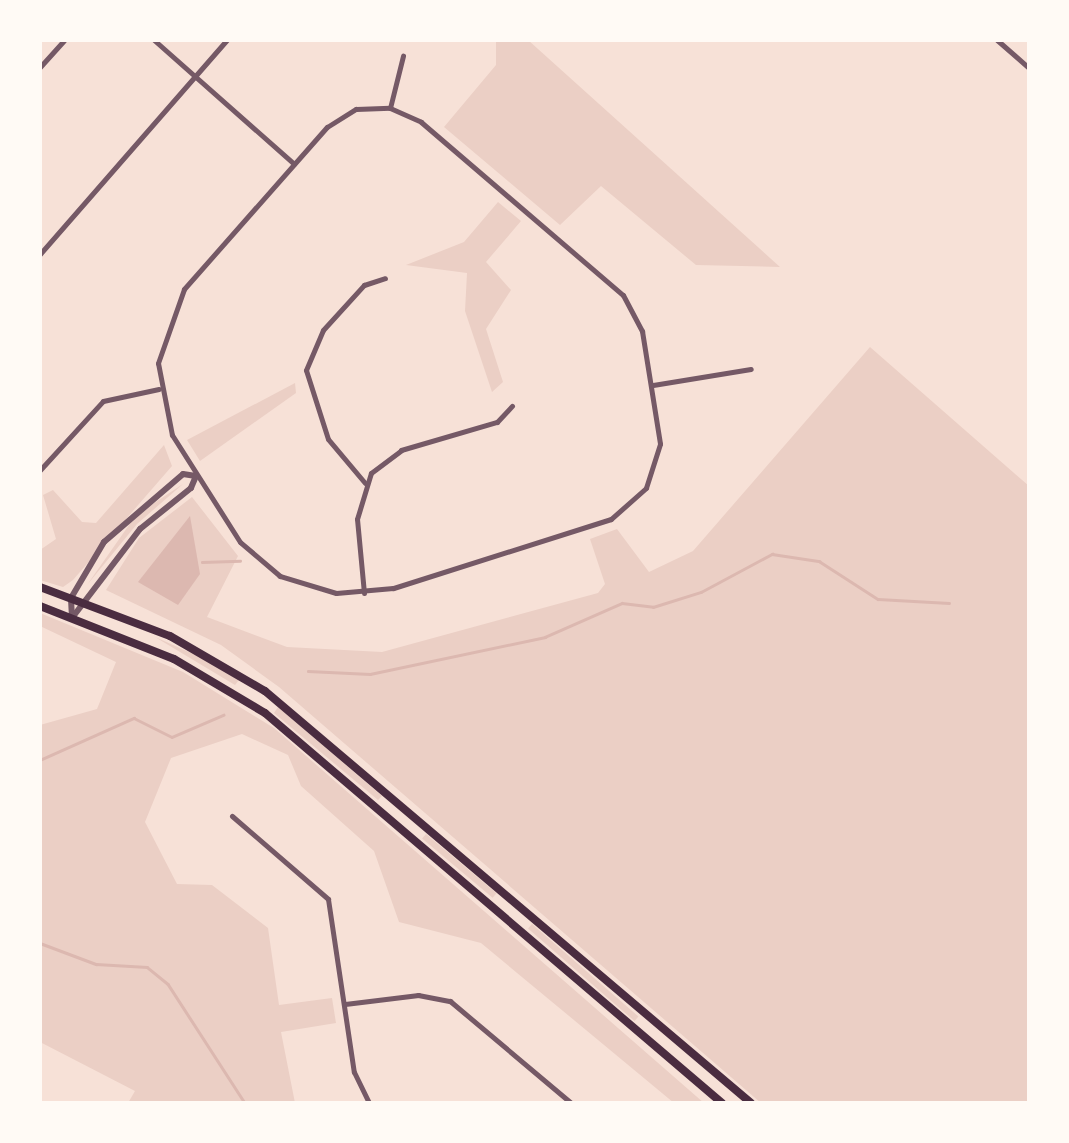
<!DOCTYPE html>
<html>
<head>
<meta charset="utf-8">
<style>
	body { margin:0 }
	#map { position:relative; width:1069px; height:1143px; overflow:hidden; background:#f7e1d7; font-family:Figtree,sans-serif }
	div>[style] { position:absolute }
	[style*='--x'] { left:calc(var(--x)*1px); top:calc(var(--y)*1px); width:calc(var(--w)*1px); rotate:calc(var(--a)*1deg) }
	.green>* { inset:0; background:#ebcfc5; transform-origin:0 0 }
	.water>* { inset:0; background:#dcb8b0 }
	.stream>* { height:2.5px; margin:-1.25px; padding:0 1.25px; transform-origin:1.25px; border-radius:1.25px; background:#dcb8b0 }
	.minor>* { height:5px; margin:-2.5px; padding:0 2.5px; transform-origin:2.5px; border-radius:2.5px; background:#755966 }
	.tertiary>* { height:6px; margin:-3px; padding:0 3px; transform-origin:3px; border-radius:3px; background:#755966 }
	.primary>* { height:8px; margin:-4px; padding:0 4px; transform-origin:4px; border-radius:4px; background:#4a2c40 }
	span { translate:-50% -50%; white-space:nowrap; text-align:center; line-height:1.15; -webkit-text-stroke:10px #fffaf5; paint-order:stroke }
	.frame { position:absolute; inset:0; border:42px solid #fffaf5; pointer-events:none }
</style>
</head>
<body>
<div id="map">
	<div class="green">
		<div style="clip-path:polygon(496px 40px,528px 40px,780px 267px,696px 265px,601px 186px,560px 225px,444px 127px,496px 65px)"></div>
		<div style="clip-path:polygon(498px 202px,521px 221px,486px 262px,511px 290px,486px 329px,503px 382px,492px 392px,465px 311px,467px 273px,406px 265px,464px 242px)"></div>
		<div style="clip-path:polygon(870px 347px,1029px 486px,1029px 1103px,761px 1103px,279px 687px,221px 645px,106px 590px,139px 538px,192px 497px,238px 556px,207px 617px,287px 647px,382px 652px,598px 593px,605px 584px,590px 539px,617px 529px,649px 572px,693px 551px)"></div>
		<div style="clip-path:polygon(295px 383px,296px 393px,200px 461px,187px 440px)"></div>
		<div style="clip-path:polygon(164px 445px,172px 466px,73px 580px,63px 587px,40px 580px,40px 550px,56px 539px,43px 495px,53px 490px,82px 522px,96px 523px)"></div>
		<div style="clip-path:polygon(183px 484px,137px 524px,87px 585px,136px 515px)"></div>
		<div style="clip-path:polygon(40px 613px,183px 672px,274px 728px,704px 1103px,674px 1103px,481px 943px,399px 922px,374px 851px,301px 786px,288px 755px,242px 734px,171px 758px,145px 822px,177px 884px,212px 885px,268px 928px,279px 1005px,332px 998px,336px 1023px,281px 1032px,295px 1103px,128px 1103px,135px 1091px,40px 1042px,40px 725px,97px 709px,116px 662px,40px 626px)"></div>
		<div style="clip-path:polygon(155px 637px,198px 656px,239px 680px,235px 685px)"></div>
		<div style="clip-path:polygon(278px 707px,382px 796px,378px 800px,274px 713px)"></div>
		<div style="left:426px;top:834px;width:92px;height:6px;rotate:40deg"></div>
		<div style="left:532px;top:924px;width:141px;height:6px;rotate:41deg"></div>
	</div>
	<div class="water">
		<div style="clip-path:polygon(190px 516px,200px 574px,178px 605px,138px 582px)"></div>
	</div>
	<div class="stream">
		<div style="--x:202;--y:562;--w:38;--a:-2"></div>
		<div style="--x:308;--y:671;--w:62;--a:2.8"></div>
		<div style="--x:370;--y:674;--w:179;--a:-11.9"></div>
		<div style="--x:545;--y:637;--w:84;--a:-23.8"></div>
		<div style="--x:622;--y:603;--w:31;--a:7"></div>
		<div style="--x:653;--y:607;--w:50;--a:-17.4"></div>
		<div style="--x:701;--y:592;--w:81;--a:-28.2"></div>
		<div style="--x:772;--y:554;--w:48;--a:8.5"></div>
		<div style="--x:819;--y:561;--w:70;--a:32.8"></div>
		<div style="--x:878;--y:599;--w:71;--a:3.2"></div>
		<div style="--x:40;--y:760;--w:103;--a:-24.1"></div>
		<div style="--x:134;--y:718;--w:42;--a:26.6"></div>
		<div style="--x:172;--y:737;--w:56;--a:-23.3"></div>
		<div style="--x:40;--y:943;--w:60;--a:20.6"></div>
		<div style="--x:96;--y:964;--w:51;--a:3.4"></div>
		<div style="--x:147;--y:967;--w:27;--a:39"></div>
		<div style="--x:168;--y:984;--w:142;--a:57.1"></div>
	</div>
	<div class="minor">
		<div style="--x:154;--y:40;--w:187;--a:41.5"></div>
		<div style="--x:997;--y:40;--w:43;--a:41.2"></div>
		<div style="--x:40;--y:67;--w:36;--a:-48"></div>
		<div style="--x:390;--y:108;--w:34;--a:24"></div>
		<div style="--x:421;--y:122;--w:266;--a:40.6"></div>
		<div style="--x:623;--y:295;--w:41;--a:62.2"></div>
		<div style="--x:642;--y:331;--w:114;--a:80.9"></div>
		<div style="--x:660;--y:444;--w:46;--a:107.7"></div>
		<div style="--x:646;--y:488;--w:47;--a:138.5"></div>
		<div style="--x:611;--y:519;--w:229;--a:162.4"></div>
		<div style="--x:393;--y:588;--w:57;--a:175"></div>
		<div style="--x:336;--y:593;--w:59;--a:-163.1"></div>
		<div style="--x:280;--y:576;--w:52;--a:-139.6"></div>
		<div style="--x:240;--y:542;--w:127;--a:-122.4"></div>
		<div style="--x:172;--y:435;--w:73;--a:-101"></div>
		<div style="--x:158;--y:363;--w:78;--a:-70.6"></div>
		<div style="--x:184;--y:289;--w:216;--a:-48.6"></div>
		<div style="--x:327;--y:127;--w:34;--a:-32"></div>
		<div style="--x:356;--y:109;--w:34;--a:-2"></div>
		<div style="--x:390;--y:108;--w:54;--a:-76"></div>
		<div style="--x:40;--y:254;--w:284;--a:-48.9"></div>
		<div style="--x:653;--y:385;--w:99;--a:-9.3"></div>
		<div style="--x:40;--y:470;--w:93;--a:-47.6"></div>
		<div style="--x:103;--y:401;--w:57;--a:-12.1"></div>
		<div style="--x:365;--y:483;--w:57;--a:-130.1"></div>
		<div style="--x:328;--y:439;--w:72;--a:-107.7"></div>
		<div style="--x:306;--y:370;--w:43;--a:-67"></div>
		<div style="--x:323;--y:330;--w:61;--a:-47.7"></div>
		<div style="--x:364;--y:285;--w:22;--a:-18"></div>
		<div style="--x:364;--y:593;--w:74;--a:-95.4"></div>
		<div style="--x:357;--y:519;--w:48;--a:-73.1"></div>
		<div style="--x:371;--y:473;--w:38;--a:-37"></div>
		<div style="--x:401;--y:450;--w:100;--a:-16.3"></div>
		<div style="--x:497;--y:422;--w:22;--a:-47"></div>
		<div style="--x:232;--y:816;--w:127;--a:40.8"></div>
		<div style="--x:328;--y:899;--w:175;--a:81.5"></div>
		<div style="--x:354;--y:1072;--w:34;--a:64"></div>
		<div style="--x:345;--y:1004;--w:74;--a:-7"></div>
		<div style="--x:418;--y:995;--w:33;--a:11"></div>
		<div style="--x:450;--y:1001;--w:158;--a:40.1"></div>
	</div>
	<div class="tertiary">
		<div style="--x:183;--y:474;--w:13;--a:9"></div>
		<div style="--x:196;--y:476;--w:13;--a:113"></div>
		<div style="--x:191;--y:488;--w:65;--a:141.2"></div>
		<div style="--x:140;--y:529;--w:112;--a:127.4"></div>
		<div style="--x:72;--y:618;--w:20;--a:-93"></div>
		<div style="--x:71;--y:598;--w:65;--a:-59.5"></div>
		<div style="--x:104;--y:542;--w:104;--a:-40.7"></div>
	</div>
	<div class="primary">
		<div style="--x:40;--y:587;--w:139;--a:20.7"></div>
		<div style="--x:170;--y:636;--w:110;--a:30.1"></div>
		<div style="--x:265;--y:691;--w:637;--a:40.29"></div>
		<div style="--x:40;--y:606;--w:144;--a:21.6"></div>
		<div style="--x:174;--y:659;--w:106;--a:30.7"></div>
		<div style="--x:265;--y:713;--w:601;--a:40.48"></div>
	</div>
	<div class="frame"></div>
</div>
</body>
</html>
